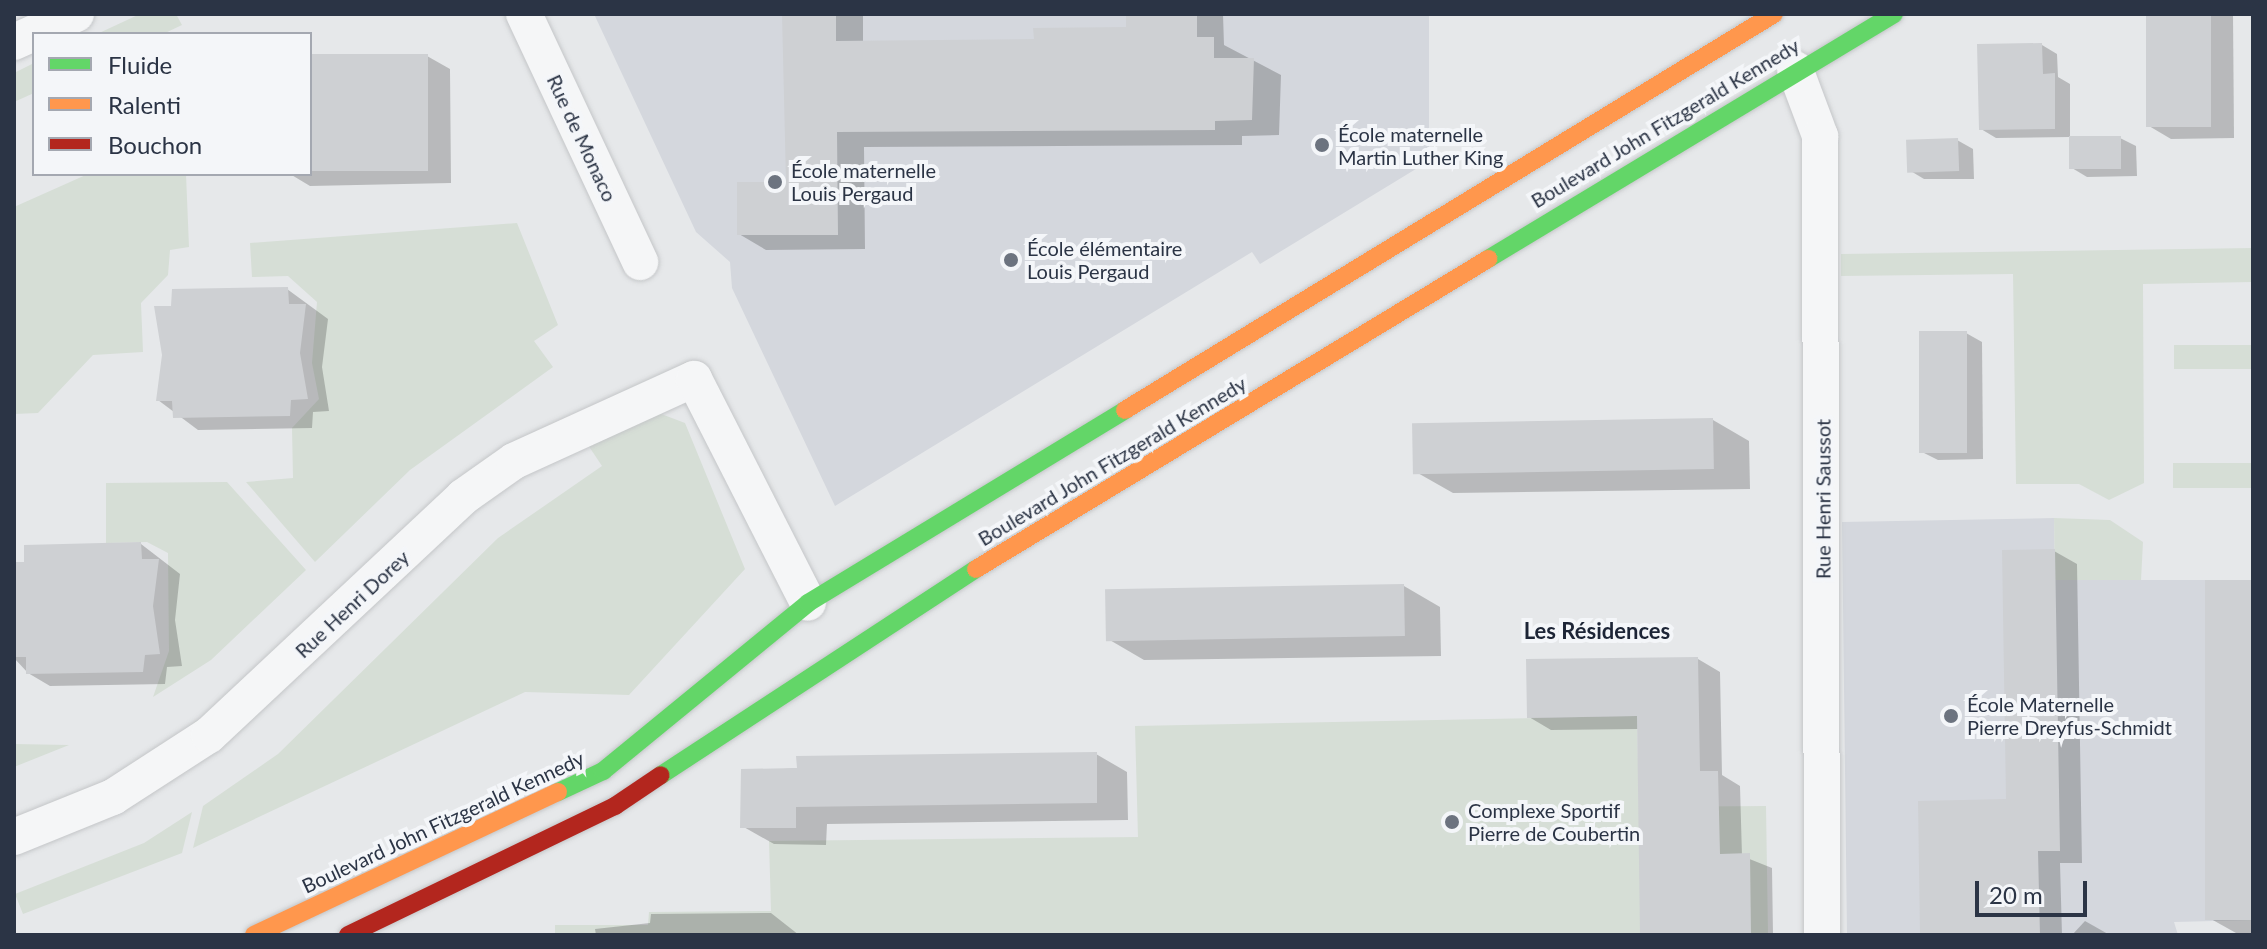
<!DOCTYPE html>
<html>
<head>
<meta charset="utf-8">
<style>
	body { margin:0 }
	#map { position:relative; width:2267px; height:949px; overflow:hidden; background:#e6e8ea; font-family:Lato,sans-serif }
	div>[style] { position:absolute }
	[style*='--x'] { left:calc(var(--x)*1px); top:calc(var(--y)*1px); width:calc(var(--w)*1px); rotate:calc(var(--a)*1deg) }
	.built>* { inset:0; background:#d4d7dd }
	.green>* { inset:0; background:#d6ded6; transform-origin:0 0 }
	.shadow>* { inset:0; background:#0003 }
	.building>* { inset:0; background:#ced0d3; transform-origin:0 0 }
	.roads { filter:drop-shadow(0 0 2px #c4c6c8) drop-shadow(0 0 2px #c4c6c8) }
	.street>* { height:36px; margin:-18px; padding:0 18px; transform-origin:18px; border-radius:18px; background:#f5f6f7 }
	.fast>* { height:18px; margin:-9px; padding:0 9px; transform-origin:9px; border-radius:9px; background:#63d668 }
	.slow>* { height:18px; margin:-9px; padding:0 9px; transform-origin:9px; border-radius:9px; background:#ff974d }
	.jam>* { height:18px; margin:-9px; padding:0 9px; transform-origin:9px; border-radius:9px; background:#b3261e }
	.dots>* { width:22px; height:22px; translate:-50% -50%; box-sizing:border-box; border:4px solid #f4f6f9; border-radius:50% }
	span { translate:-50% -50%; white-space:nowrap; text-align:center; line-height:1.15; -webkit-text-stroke:8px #f4f6f9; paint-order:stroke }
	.street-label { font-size:20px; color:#2b3445 }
	.poi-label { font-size:20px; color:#2b3445 }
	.left { translate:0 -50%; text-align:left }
	.neighbourhood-label { font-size:22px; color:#1d2536; font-weight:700 }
	.frame { position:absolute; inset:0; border:16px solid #2b3445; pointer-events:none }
	.legend { position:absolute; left:32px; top:32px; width:280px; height:144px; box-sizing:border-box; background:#f4f6f9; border:2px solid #a4a8b1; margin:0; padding:10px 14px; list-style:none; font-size:24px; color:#2b3445 }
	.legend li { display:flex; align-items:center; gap:16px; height:40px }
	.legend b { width:40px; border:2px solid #a4a8b1 }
	.scale { position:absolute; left:1975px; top:881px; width:112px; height:36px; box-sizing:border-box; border:4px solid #2b3445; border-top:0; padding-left:10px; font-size:24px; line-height:28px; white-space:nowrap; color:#2b3445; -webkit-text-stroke:6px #f4f6f9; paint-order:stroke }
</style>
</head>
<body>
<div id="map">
	<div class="built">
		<div style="clip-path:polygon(594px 14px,1429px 14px,1429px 161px,1260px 264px,1252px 252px,835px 506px,732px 288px,730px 262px,696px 232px)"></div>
		<div style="clip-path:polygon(2054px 518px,2055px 580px,2253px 580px,2253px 920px,2174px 922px,2178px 935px,1847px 935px,1842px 522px)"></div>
	</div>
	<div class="green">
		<div style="clip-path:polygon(140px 14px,176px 14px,182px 25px,163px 34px,97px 34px)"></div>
		<div style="clip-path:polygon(34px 63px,34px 93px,14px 102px,14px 73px)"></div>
		<div style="clip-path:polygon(88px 174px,186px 174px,189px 247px,170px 250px,168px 275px,141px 303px,143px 352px,93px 355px,38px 413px,14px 414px,14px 207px)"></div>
		<div style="clip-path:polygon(517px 223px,558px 325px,534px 341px,553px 367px,410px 470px,315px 562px,246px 482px,293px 478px,292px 428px,319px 399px,312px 363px,317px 302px,288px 276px,252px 277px,250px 243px)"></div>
		<div style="clip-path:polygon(2253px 248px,2253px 282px,2143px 284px,2144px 483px,2109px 500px,2079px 484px,2016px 484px,2013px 274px,1841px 276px,1841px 254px)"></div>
		<div style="left:2253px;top:345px;width:24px;height:79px;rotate:90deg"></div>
		<div style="clip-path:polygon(656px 412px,685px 423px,745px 569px,629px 695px,525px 692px,193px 848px,203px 806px,278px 754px,498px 538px,602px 466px,588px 445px)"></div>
		<div style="left:2253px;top:463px;width:25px;height:80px;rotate:90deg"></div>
		<div style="clip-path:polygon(227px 482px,306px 570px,211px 660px,153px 697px,169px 651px,168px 553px,147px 542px,106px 543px,106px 483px)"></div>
		<div style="clip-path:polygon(2054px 518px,2110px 520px,2143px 542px,2141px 580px,2055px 580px)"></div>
		<div style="clip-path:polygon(1637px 716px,1639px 807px,1766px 806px,1768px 935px,555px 935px,555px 925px,648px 925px,649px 912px,771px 911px,769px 841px,1138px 837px,1135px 726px)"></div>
		<div style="clip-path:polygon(14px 744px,69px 745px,14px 767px)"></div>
		<div style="clip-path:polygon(192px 812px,182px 853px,23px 914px,15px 894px,144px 843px)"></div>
	</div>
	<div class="shadow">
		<div style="clip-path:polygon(784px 14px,863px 14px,863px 42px,1037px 41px,1128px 29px,1128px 14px,1223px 14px,1224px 45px,1281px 75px,1279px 135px,1242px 136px,1242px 145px,864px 147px,865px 249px,766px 250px,739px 234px,788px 184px)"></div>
		<div style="clip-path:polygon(2148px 14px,2233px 14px,2234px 138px,2171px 139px,2149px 126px)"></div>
		<div style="clip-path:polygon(2042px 45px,2057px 54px,2058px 77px,2070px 84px,2070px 137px,1996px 138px,1981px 129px)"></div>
		<div style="clip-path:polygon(427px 56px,450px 69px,451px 183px,310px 186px,290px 174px,310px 174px,310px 58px)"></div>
		<div style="clip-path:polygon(2120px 138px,2136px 146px,2137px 176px,2087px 177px,2072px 168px)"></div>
		<div style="clip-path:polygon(1957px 140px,1973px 149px,1974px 179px,1924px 179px,1909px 170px)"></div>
		<div style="clip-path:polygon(287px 289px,328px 319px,322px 367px,329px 411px,313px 412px,312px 428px,198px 430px,158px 400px,173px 308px)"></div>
		<div style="clip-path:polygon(1966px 333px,1982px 342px,1983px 459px,1938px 460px,1922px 452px)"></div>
		<div style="clip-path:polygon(1713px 420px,1749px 441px,1750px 489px,1453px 493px,1416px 472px)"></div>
		<div style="clip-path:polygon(141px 544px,180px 574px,175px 620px,182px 666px,167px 667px,165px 684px,50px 686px,28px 673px,14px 658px,14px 564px)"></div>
		<div style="clip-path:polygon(2054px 551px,2077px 564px,2082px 863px,2060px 863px,2062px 935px,1922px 935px,2008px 801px)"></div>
		<div style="clip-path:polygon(2253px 582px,2253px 933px,2236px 933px,2211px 919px)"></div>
		<div style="clip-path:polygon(1404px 586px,1440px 607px,1441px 656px,1144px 660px,1108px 639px)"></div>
		<div style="clip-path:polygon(1698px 659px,1720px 672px,1722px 775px,1740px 786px,1742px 856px,1772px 868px,1773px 935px,1642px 935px,1639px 729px,1551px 730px,1529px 717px)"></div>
		<div style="clip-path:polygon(1096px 754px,1127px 772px,1128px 820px,827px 824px,826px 845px,774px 844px,742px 826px,743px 771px)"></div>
		<div style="clip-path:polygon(771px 913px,799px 935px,596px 935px,595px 929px,650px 923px,651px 914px)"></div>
		<div style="clip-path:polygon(2085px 921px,2108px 934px,2109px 935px,2072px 935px)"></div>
	</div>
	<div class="building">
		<div style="clip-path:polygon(782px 14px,836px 14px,836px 41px,1034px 39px,1033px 28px,1126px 27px,1126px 14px,1197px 14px,1197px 37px,1214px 37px,1214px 58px,1254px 58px,1252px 120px,1215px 121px,1215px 130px,837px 132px,838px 235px,737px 235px,737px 182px,786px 182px)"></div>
		<div style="left:2146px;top:14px;width:65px;height:113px"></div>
		<div style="clip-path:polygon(2042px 43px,2043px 74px,2055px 73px,2055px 129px,1979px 130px,1977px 44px)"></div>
		<div style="left:428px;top:54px;width:117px;height:118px;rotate:90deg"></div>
		<div style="left:2069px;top:136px;width:52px;height:33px"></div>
		<div style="left:1958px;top:138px;width:33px;height:52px;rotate:88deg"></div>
		<div style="clip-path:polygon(288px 287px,289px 304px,306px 304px,300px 353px,308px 399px,291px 400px,290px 416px,173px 418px,172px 401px,156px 401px,162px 355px,154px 306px,171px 306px,172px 289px)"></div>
		<div style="left:1919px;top:331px;width:48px;height:122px"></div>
		<div style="left:1713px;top:418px;width:51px;height:301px;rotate:89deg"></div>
		<div style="clip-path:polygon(141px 542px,142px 559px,159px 559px,153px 606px,160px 654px,145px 655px,143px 672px,26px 674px,26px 657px,14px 657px,14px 562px,24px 562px,24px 545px)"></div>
		<div style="clip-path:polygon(2055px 549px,2060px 851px,2038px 851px,2040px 935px,1920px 935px,1918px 801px,2006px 799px,2002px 550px)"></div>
		<div style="left:2205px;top:580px;width:48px;height:340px"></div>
		<div style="left:1404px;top:584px;width:52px;height:299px;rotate:89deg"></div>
		<div style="clip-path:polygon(1698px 657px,1700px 771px,1718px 771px,1720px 854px,1750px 853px,1751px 935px,1640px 935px,1637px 716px,1527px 718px,1526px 659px)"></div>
		<div style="clip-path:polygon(1097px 752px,1097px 803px,796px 807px,796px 828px,740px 828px,741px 769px,797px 768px,796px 756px)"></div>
	</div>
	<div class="roads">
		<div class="street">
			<div style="--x:524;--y:14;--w:274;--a:64.9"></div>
			<div style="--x:14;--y:42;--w:68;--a:-24.3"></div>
			<div style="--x:1795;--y:69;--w:72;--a:69.5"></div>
			<div style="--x:1820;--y:136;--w:799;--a:89.86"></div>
			<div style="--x:14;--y:837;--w:107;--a:-22"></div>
			<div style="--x:113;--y:797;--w:114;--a:-32.9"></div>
			<div style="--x:209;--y:735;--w:348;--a:-43.1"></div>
			<div style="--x:463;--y:497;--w:62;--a:-35.2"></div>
			<div style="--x:514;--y:461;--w:198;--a:-24.5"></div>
			<div style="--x:694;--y:379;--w:251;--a:63"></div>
		</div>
		<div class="fast">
			<div style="--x:1488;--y:259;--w:474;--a:-31.1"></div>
			<div style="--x:661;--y:775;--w:376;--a:-33.2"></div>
			<div style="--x:558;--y:792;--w:50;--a:-25"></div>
			<div style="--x:603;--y:771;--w:265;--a:-39.3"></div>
			<div style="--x:808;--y:603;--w:371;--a:-31.3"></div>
		</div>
		<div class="slow">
			<div style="--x:1125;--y:410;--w:760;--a:-31.39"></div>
			<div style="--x:976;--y:569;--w:599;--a:-31.19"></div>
			<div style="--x:254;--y:935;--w:336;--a:-25.2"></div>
		</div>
		<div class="jam">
			<div style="--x:348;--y:935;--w:297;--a:-25.8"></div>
			<div style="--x:615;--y:806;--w:55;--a:-34"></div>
		</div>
	</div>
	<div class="dots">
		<div style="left:1322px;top:145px;background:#6c737f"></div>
		<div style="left:775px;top:182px;background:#6c737f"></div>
		<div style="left:1011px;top:260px;background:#6c737f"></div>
		<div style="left:1951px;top:716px;background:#6c737f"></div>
		<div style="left:1452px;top:822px;background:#6c737f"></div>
	</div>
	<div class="street-label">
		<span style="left:1665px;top:123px;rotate:-31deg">Boulevard John Fitzgerald Kennedy</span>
		<span style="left:582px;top:138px;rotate:65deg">Rue de Monaco</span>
		<span style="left:1112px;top:461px;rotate:-31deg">Boulevard John Fitzgerald Kennedy</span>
		<span style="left:1823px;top:499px;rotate:-90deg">Rue Henri Saussot</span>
		<span style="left:352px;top:604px;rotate:-43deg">Rue Henri Dorey</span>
		<span style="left:443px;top:822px;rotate:-25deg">Boulevard John Fitzgerald Kennedy</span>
	</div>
	<div class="poi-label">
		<span class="left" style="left:1338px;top:146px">École maternelle<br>Martin Luther King</span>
		<span class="left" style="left:791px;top:182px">École maternelle<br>Louis Pergaud</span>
		<span class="left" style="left:1027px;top:260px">École élémentaire<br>Louis Pergaud</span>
		<span class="left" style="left:1967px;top:716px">École Maternelle<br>Pierre Dreyfus-Schmidt</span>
		<span class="left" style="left:1468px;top:822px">Complexe Sportif<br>Pierre de Coubertin</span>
	</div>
	<div class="neighbourhood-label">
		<span style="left:1597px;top:631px">Les Résidences</span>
	</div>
	<div class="frame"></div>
	<ul class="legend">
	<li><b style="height:10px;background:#63d668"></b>Fluide</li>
	<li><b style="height:10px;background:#ff974d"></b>Ralenti</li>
	<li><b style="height:10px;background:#b3261e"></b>Bouchon</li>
	</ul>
	<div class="scale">20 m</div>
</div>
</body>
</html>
